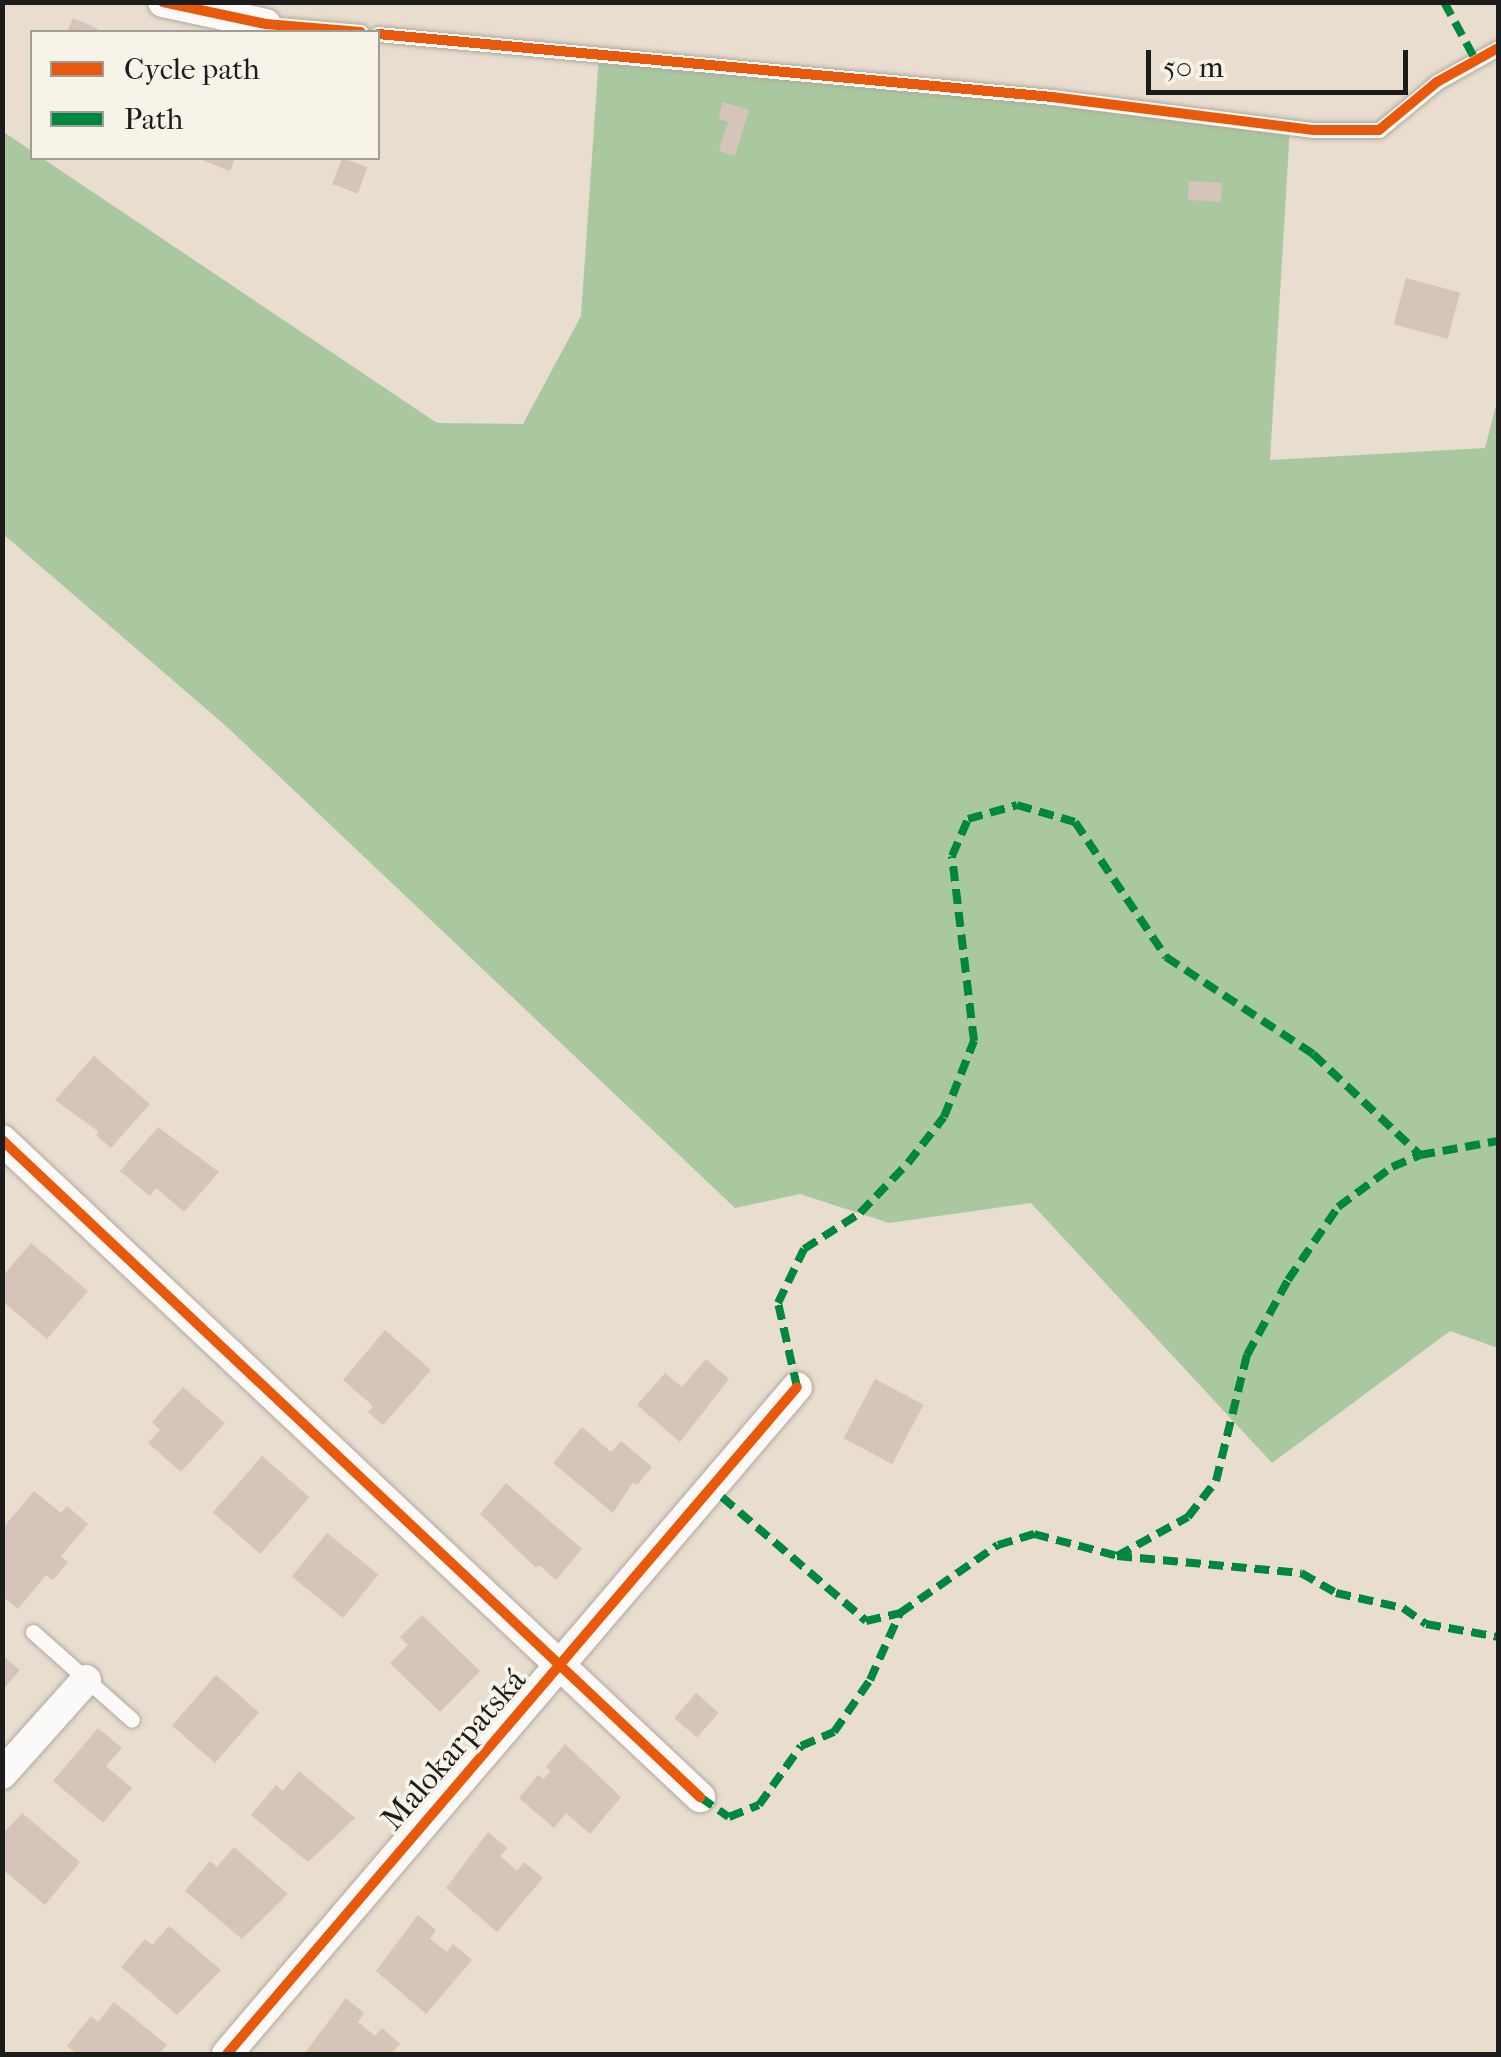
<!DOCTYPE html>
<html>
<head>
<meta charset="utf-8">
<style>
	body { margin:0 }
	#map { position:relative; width:1501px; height:2057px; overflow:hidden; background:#e8ddce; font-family:"IM FELL French Canon",serif }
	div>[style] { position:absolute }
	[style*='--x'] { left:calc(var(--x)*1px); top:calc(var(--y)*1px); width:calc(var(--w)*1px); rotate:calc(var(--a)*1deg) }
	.forest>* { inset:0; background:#aac89f }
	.building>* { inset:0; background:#d6c3b9; transform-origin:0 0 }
	.roads { filter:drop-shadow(0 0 2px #afa89e) drop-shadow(0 0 2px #afa89e) }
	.service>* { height:15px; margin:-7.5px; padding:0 7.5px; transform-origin:7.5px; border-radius:7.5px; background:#fcfaf8 }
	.minor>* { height:30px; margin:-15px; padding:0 15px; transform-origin:15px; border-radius:15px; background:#fcfaf8 }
	.quiet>* { height:8px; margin-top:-4px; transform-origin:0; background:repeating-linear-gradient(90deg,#00873e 0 15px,transparent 0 23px) }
	.cycleway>* { height:10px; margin:-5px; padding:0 5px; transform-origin:5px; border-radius:5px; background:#e8590c }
	span { translate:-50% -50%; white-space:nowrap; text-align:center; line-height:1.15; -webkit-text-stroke:8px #f7f3e8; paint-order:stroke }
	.street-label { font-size:32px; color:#1c1c1c }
	.frame { position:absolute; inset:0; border:5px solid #1c1c1c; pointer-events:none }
	.legend { position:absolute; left:30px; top:30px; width:350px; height:130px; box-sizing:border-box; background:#f7f3e8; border:2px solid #9f9d96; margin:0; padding:12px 18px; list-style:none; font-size:30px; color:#1c1c1c }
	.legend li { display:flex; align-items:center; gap:20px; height:50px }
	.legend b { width:50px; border:2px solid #9f9d96 }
	.scale { position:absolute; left:1146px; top:50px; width:262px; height:45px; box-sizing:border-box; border:5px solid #1c1c1c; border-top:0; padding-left:12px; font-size:30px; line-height:35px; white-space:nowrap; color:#1c1c1c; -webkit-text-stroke:8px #f7f3e8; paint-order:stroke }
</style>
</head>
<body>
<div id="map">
	<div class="forest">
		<div style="clip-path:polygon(599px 55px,1290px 127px,1270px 460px,1485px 448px,1498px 398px,1498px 1348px,1450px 1331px,1272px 1463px,1031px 1203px,889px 1223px,800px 1194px,735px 1208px,226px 726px,3px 534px,2px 131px,32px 151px,32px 158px,42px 158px,437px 423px,523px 424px,581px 316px)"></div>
	</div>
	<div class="building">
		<div style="clip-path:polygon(73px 18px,98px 29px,97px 32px,67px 32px)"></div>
		<div style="clip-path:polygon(723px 102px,749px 110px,735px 156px,719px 151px,728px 122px,718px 119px)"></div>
		<div style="clip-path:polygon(197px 158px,235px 158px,230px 171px)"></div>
		<div style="left:342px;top:158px;width:27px;height:28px;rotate:20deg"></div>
		<div style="left:1189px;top:181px;width:33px;height:19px;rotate:3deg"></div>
		<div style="left:1406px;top:278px;width:56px;height:48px;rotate:15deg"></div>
		<div style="clip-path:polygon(94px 1056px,150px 1104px,111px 1148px,96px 1135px,99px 1132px,55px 1100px)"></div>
		<div style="clip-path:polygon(158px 1127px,219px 1172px,184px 1212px,156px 1188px,150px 1196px,120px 1171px)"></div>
		<div style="clip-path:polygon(31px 1243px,88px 1291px,47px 1339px,2px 1301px,2px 1277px)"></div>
		<div style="clip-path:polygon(385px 1330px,431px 1370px,383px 1425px,368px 1412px,373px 1406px,343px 1380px)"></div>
		<div style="clip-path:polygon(706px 1359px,729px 1379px,680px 1442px,637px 1405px,665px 1373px,682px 1387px)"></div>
		<div style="left:875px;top:1379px;width:55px;height:67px;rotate:28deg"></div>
		<div style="clip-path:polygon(183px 1387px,225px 1423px,181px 1472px,148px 1443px,160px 1430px,152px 1422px)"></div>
		<div style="clip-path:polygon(582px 1427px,611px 1452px,621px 1441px,652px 1467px,637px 1485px,633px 1482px,613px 1513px,553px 1463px)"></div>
		<div style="left:262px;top:1456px;width:63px;height:75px;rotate:41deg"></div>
		<div style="clip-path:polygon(506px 1483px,582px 1549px,556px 1580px,539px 1565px,536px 1568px,480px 1514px)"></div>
		<div style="clip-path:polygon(34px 1491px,61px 1513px,67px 1506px,88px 1524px,61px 1556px,68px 1562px,53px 1580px,46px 1575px,18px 1609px,2px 1596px,2px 1529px)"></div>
		<div style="left:327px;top:1533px;width:66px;height:56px;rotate:39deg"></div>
		<div style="clip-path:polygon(422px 1615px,480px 1671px,440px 1712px,390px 1663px,408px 1645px,400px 1637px)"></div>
		<div style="clip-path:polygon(2px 1655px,20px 1670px,2px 1691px)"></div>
		<div style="left:216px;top:1675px;width:57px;height:67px;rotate:41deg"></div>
		<div style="left:696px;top:1693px;width:30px;height:33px;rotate:41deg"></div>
		<div style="clip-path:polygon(98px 1728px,122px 1748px,106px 1766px,132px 1788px,103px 1823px,53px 1781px)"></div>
		<div style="clip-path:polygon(565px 1744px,621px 1797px,590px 1834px,566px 1813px,554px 1828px,519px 1798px,538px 1775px,543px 1779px,551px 1771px,546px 1767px)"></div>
		<div style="clip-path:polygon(299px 1771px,355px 1818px,308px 1862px,251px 1815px,276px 1785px,283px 1791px)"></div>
		<div style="clip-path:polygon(22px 1813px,80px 1862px,45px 1905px,2px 1869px,2px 1835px)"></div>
		<div style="clip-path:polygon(488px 1832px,507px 1848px,500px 1856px,517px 1871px,524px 1862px,543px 1878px,497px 1932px,446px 1888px)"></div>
		<div style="clip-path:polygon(234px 1847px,288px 1894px,242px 1939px,185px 1891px,210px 1861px,217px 1867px)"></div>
		<div style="clip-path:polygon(418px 1915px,436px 1930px,430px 1939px,447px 1952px,453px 1944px,472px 1960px,426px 2014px,376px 1971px)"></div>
		<div style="clip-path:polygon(169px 1926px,221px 1970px,177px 2015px,121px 1967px,145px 1939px,152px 1945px)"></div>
		<div style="clip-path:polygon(346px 1998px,364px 2013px,358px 2022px,375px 2036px,382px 2028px,400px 2044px,391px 2054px,304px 2054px)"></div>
		<div style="clip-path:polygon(114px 2002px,167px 2045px,159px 2054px,77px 2054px,67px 2046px,91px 2016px,98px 2022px)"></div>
	</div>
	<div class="roads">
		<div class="service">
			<div style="--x:266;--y:24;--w:95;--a:4.8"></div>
			<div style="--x:378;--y:34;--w:677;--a:5.34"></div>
			<div style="--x:1052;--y:97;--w:264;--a:7.2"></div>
			<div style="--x:1314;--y:130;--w:65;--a:0"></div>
			<div style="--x:1379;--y:130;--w:75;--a:-39.6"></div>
			<div style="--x:1437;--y:82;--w:70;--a:-29.1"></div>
			<div style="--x:33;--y:1632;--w:132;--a:41.6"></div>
		</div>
		<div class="minor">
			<div style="--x:163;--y:2;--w:105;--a:12.1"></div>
			<div style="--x:2;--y:1140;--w:959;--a:43.27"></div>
			<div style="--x:2;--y:1774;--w:126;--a:-48.2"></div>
			<div style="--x:227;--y:2054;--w:877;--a:-49.48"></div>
		</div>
	</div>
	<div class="quiet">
		<div style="--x:1444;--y:2;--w:67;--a:61.5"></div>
		<div style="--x:797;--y:1387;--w:86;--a:-102.7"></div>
		<div style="--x:778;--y:1303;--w:60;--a:-64.3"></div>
		<div style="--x:804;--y:1249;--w:67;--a:-32.7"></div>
		<div style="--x:860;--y:1213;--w:69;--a:-46.2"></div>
		<div style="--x:908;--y:1163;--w:58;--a:-52"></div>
		<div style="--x:944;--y:1117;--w:82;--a:-68.5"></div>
		<div style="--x:974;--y:1041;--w:186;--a:-96.8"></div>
		<div style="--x:952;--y:856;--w:40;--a:-66.6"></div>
		<div style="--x:968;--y:819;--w:51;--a:-15.9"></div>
		<div style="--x:1017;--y:805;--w:60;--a:16.3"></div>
		<div style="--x:1075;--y:822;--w:163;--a:56"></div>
		<div style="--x:1166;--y:957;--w:176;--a:33.4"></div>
		<div style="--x:1313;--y:1054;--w:147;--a:43.3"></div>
		<div style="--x:722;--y:1497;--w:190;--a:40.7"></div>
		<div style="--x:866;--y:1621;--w:35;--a:-13"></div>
		<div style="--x:1117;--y:1556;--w:81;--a:-28.8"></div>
		<div style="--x:1188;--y:1517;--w:46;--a:-52.1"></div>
		<div style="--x:1216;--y:1481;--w:130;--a:-76.2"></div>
		<div style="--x:1247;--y:1355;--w:85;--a:-61.3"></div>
		<div style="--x:1288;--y:1280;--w:88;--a:-55.6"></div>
		<div style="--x:1338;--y:1207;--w:67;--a:-36.5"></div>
		<div style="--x:1392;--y:1167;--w:30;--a:-23"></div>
		<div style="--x:1420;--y:1155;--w:79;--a:-10.2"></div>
		<div style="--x:700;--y:1797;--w:35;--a:35"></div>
		<div style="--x:729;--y:1817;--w:32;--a:-22"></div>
		<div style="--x:759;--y:1805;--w:72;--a:-54.6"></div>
		<div style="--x:801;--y:1746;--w:36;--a:-23"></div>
		<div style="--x:834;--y:1732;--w:63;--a:-55.3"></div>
		<div style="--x:870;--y:1680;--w:73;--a:-65.9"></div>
		<div style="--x:900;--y:1613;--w:119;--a:-34.8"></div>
		<div style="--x:998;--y:1545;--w:38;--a:-17"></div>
		<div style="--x:1034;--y:1534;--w:86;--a:14.8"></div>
		<div style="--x:1117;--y:1556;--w:185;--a:5.3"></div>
		<div style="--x:1301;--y:1573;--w:40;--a:29.7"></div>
		<div style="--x:1336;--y:1593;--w:69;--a:12.6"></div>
		<div style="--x:1403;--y:1608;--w:28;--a:35"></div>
		<div style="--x:1426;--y:1624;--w:73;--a:10.2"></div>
	</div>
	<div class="cycleway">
		<div style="--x:163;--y:2;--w:105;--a:12.1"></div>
		<div style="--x:266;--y:24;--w:95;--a:4.8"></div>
		<div style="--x:378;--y:34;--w:677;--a:5.34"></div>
		<div style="--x:1052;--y:97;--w:264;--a:7.2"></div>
		<div style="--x:1314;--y:130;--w:65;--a:0"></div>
		<div style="--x:1379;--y:130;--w:75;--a:-39.6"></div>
		<div style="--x:1437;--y:82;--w:70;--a:-29.1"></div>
		<div style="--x:2;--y:1140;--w:959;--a:43.27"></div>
		<div style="--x:227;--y:2054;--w:877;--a:-49.48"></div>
	</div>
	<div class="street-label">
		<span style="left:454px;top:1750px;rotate:-49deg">Malokarpatská</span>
	</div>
	<div class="frame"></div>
	<ul class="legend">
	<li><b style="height:12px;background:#e8590c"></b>Cycle path</li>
	<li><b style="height:12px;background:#00873e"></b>Path</li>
	</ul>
	<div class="scale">50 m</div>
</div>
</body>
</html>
